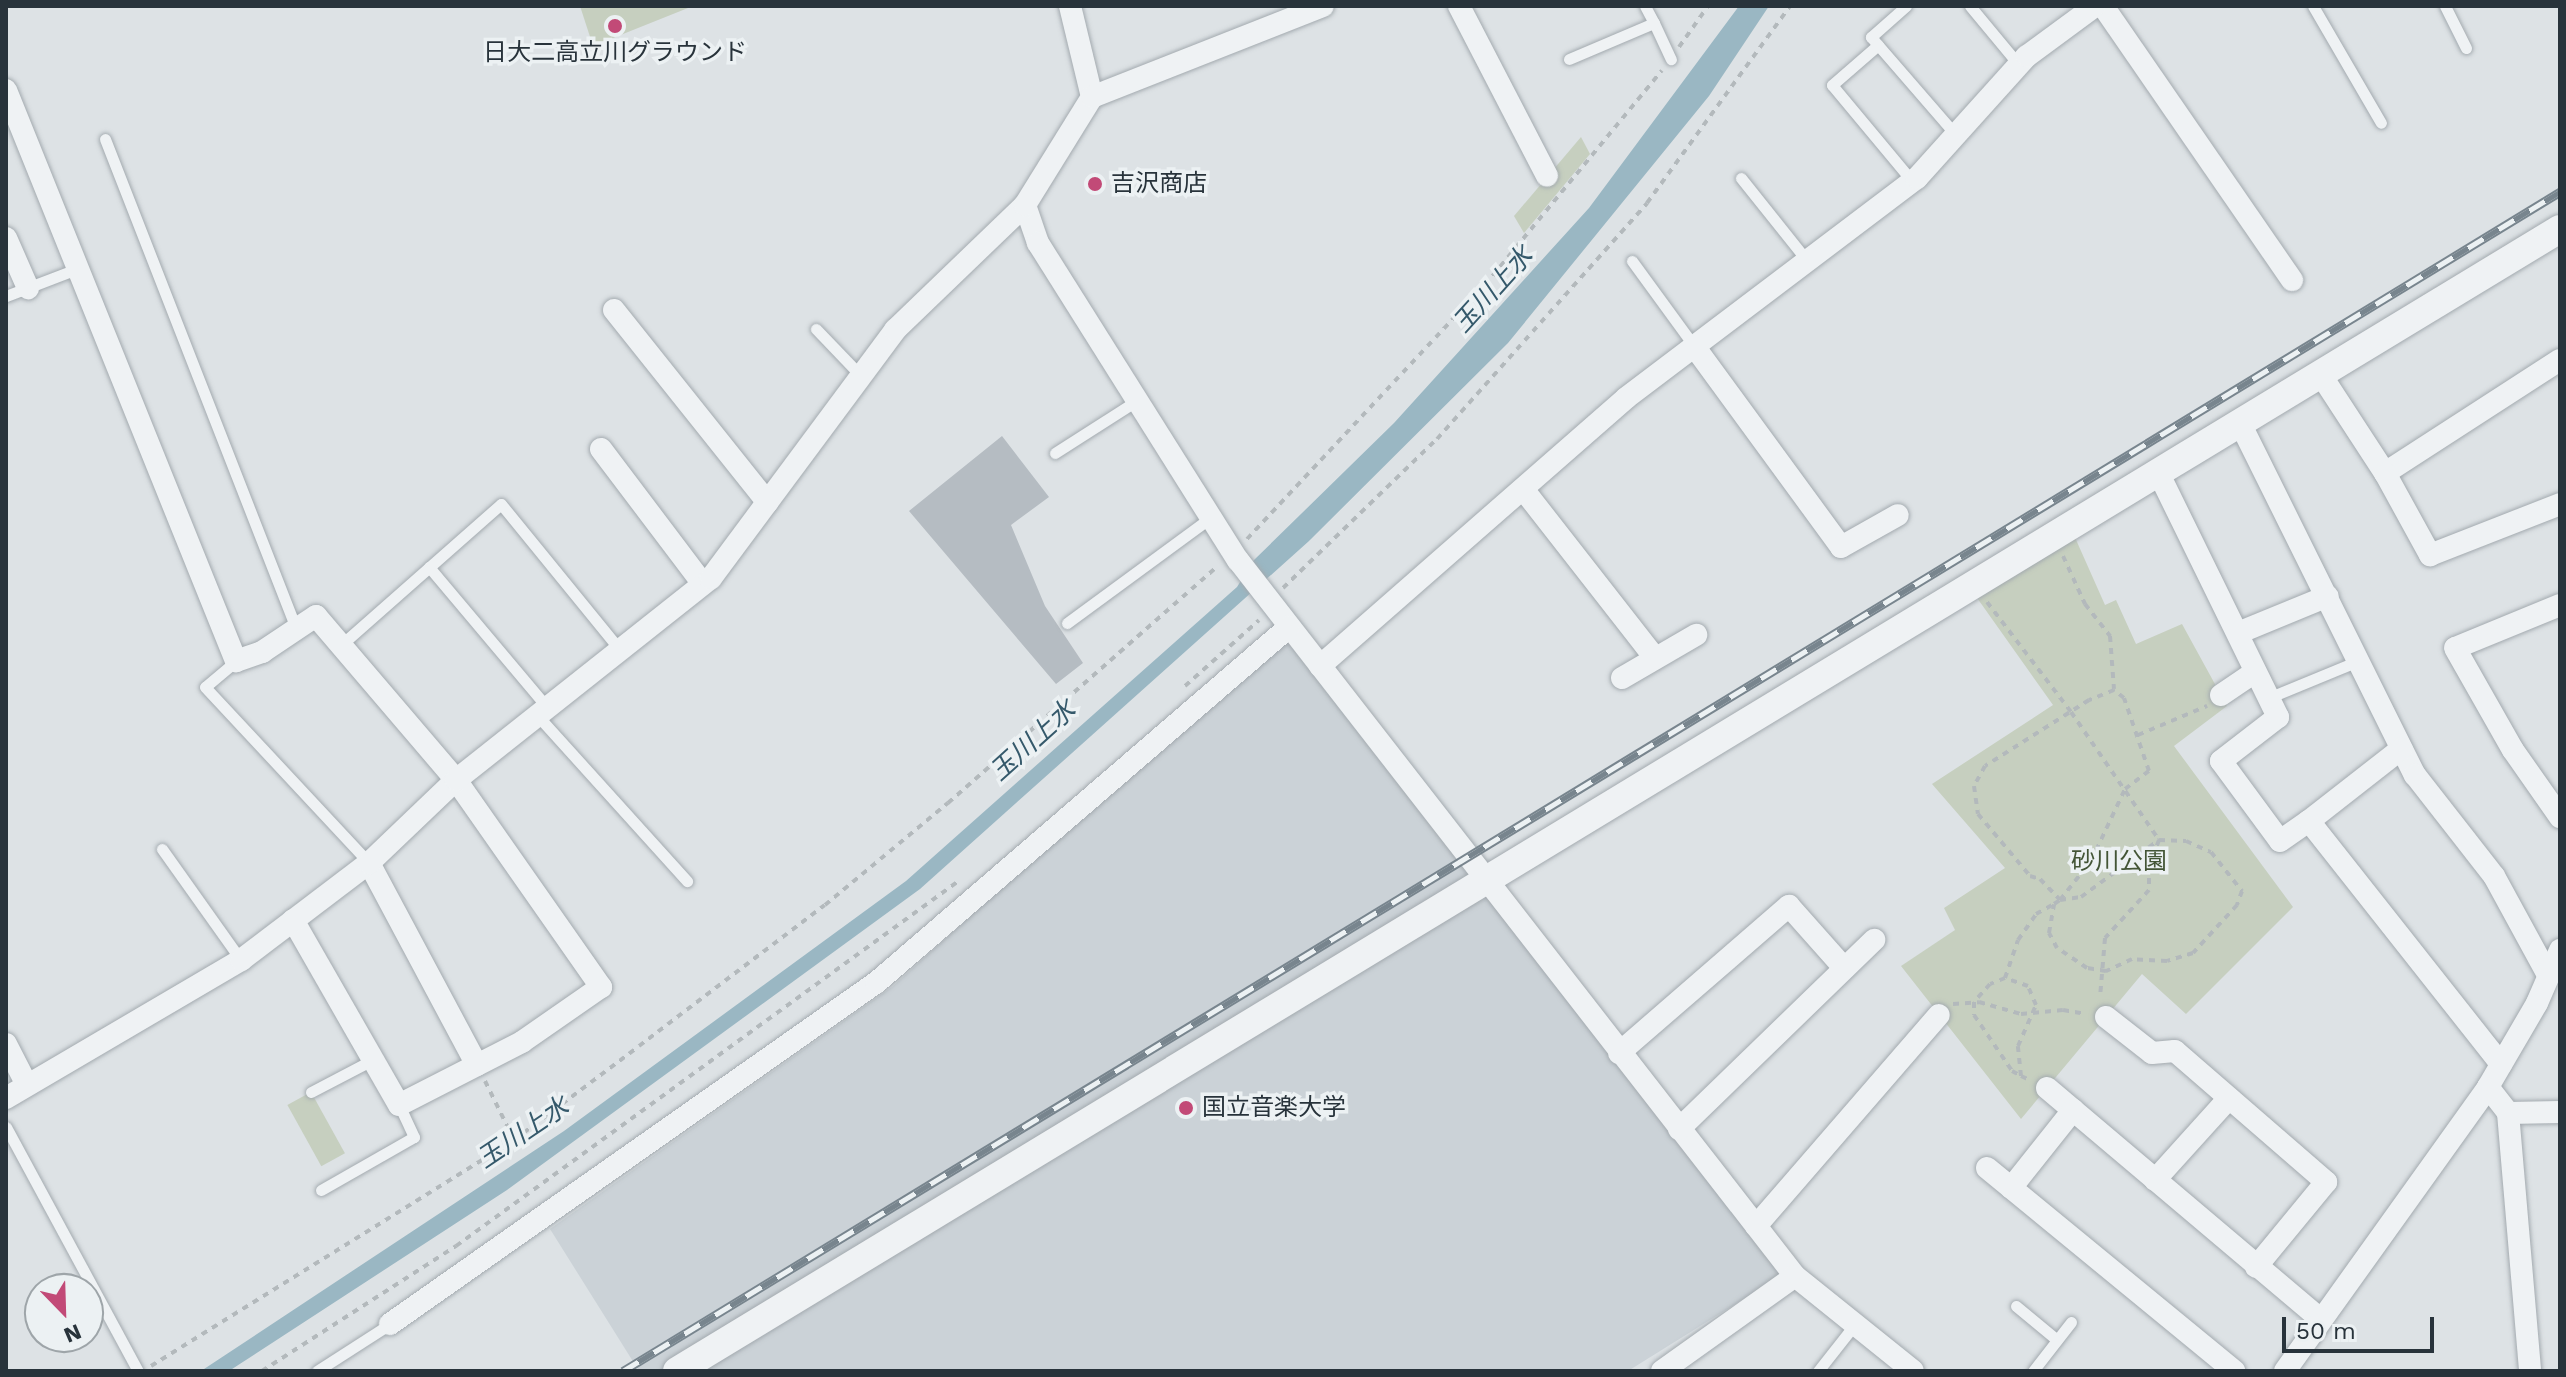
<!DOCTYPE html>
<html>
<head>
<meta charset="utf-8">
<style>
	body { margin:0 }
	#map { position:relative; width:2566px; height:1377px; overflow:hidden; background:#dde2e5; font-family:"Work Sans","Noto Sans JP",sans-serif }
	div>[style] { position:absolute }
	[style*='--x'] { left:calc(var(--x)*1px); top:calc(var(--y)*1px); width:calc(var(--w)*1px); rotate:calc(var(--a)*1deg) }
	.built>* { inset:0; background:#cbd2d7 }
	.green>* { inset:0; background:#c6cfbf; transform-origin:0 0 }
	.water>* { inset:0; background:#9ab7c3 }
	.building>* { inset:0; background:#b5bcc2 }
	.path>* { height:4px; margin-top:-2px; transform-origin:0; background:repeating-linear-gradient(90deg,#b3b9bc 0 6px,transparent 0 12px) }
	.roads { filter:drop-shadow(0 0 2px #a3aaaf) drop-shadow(0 0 2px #a3aaaf) }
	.service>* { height:11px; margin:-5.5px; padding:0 5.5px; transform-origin:5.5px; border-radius:5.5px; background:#eff2f4 }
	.minor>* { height:22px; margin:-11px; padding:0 11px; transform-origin:11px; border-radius:11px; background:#eff2f4 }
	.tertiary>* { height:28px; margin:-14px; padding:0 14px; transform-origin:14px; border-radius:14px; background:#eff2f4 }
	.rail>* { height:9px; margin-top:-4.5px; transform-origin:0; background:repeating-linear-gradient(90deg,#ecf1f3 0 18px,#78858e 0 36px); box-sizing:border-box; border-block:2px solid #78858e }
	.dots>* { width:22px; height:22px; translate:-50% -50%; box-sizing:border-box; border:4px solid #ecf1f3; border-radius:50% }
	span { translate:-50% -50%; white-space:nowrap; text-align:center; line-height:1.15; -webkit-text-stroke:7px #ecf1f3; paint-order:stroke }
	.poi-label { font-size:24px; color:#28333b }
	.left { translate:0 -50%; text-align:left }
	.park-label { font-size:24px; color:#435536 }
	.water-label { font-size:26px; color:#35596b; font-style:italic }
	.frame { position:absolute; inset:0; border:8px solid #28333b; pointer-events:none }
	.north { position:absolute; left:24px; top:1273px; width:80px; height:80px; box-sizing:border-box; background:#ecf1f3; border:2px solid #9ea5a9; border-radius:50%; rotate:157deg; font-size:22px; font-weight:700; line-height:32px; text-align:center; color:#28333b }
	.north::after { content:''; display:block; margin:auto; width:28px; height:36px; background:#c24a77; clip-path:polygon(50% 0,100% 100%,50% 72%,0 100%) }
	.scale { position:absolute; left:2282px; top:1317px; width:152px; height:36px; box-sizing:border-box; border:4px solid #28333b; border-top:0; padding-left:10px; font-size:24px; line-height:28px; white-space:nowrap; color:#28333b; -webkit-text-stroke:6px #ecf1f3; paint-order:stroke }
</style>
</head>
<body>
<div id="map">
	<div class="built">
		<div style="clip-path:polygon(1282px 635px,1782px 1275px,1628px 1371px,639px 1371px,550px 1229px,892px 987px)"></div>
	</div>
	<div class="green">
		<div style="clip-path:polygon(580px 6px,693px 6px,593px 46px)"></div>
		<div style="clip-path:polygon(1581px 137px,1590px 154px,1524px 233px,1514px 216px)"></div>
		<div style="clip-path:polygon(2073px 533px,2105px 605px,2116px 600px,2136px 644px,2182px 624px,2227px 706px,2174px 746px,2293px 907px,2186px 1014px,2142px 974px,2021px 1119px,1901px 966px,1955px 930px,1944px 908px,2005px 868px,1932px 784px,2053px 705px,1975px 595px)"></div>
		<div style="left:311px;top:1092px;width:70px;height:27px;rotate:61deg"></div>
	</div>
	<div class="water">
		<div style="clip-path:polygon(1739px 6px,1769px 6px,1709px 96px,1508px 343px,1309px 541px,920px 889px,507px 1190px,229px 1371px,201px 1371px,564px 1131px,906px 881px,1237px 587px,1254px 560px,1394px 423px,1589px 208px)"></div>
	</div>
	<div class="building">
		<div style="clip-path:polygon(1002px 436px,1049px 497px,1011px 525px,1045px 606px,1083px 663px,1056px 684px,909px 511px)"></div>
	</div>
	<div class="path">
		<div style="--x:1679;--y:47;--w:50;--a:-54.7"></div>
		<div style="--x:1247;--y:539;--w:348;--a:-46.9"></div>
		<div style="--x:1485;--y:285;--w:278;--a:-50.5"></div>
		<div style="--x:2063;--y:556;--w:53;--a:65.4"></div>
		<div style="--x:2085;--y:604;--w:41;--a:52"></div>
		<div style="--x:2110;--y:636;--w:53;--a:85.7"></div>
		<div style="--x:1283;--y:588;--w:214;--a:-44.1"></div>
		<div style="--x:1437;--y:439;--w:316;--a:-48.3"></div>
		<div style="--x:1647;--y:203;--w:243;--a:-54"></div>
		<div style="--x:1987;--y:602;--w:138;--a:52.6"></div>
		<div style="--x:2071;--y:712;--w:155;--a:55.5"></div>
		<div style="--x:2159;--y:840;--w:28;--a:111"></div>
		<div style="--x:2149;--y:866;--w:24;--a:90"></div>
		<div style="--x:2149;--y:890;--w:65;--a:132.5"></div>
		<div style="--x:2105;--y:938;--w:60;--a:94.8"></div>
		<div style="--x:1185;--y:686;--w:99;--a:-41.7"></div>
		<div style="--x:2138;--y:735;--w:75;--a:-22.8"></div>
		<div style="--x:2005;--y:978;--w:40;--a:-71.1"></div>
		<div style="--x:2018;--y:940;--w:32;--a:-55"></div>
		<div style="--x:2036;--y:914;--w:21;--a:-29"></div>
		<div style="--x:2054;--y:904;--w:7;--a:-34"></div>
		<div style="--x:2060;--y:900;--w:50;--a:-51.5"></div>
		<div style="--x:2091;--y:861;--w:80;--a:-64.7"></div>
		<div style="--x:2125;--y:789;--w:30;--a:-37"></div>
		<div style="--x:2149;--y:771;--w:77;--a:-108.9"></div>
		<div style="--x:2124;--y:698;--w:13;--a:-141"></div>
		<div style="--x:2114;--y:690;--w:27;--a:158"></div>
		<div style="--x:2089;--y:700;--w:123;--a:147.6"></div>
		<div style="--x:1985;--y:766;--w:23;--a:119"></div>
		<div style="--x:1974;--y:786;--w:28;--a:82"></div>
		<div style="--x:1978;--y:814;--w:81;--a:50"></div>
		<div style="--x:2030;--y:876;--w:10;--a:17"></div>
		<div style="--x:2040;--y:879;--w:29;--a:46"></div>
		<div style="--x:2060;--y:900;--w:21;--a:-8"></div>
		<div style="--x:2081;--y:897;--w:97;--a:-36.2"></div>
		<div style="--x:2159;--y:840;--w:27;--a:2"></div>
		<div style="--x:2186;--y:841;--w:27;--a:24"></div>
		<div style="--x:2211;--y:852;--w:50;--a:51.5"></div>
		<div style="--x:2242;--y:891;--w:15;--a:110"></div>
		<div style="--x:2237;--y:905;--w:65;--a:132.5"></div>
		<div style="--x:2193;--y:953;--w:27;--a:163"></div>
		<div style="--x:2167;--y:961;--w:35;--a:-177"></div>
		<div style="--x:2132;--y:959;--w:29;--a:155"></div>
		<div style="--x:2106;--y:971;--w:19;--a:-171"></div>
		<div style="--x:2087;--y:968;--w:36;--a:-146"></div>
		<div style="--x:2057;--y:948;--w:17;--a:-118"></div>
		<div style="--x:2049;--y:933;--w:29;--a:-80"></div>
		<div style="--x:1953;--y:1004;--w:26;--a:-4"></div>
		<div style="--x:1979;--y:1002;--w:44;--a:15.9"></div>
		<div style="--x:2021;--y:1014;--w:42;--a:-5.4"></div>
		<div style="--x:2063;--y:1010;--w:22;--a:10"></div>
		<div style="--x:2021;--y:1076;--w:30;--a:-96"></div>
		<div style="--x:2018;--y:1046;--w:45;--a:-66.3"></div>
		<div style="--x:2036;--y:1005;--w:21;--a:-113"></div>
		<div style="--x:2028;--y:986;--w:24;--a:-161"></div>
		<div style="--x:2005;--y:978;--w:16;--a:158"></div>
		<div style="--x:1990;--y:984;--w:24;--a:132"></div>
		<div style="--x:1974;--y:1002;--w:13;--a:90"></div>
		<div style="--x:1974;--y:1015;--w:68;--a:55.8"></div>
		<div style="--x:2012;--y:1071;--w:10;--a:29"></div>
		<div style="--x:2021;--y:1076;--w:10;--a:24"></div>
		<div style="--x:485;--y:1081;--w:66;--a:63.8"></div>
		<div style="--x:151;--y:1366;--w:428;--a:-31.9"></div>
		<div style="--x:514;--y:1140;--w:156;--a:-36.9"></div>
		<div style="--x:639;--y:1046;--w:233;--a:-37.2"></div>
		<div style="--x:825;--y:905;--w:160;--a:-39.7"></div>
		<div style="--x:948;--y:803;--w:358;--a:-41.3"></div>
		<div style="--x:262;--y:1371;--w:231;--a:-32.8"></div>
		<div style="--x:456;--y:1246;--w:623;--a:-35.99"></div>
	</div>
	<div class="roads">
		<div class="service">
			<div style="--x:1906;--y:6;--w:47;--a:138.5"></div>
			<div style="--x:1871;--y:37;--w:130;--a:49.1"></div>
			<div style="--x:1970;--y:6;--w:77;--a:50.3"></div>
			<div style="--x:2313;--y:6;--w:135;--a:59.8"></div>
			<div style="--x:2445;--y:6;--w:47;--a:63.4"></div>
			<div style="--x:1654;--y:23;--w:40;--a:65"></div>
			<div style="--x:1878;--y:45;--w:61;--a:139"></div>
			<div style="--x:1832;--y:85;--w:125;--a:50.2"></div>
			<div style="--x:1569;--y:59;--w:92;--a:-23"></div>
			<div style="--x:1654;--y:23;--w:19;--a:-118"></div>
			<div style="--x:105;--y:139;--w:528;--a:68.68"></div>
			<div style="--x:1741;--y:178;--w:107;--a:51.4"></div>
			<div style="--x:1632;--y:261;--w:105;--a:53.9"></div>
			<div style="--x:6;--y:296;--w:78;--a:-21"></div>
			<div style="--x:816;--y:329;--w:65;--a:46.2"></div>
			<div style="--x:1055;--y:453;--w:98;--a:-32.6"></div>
			<div style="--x:429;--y:567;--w:183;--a:49.9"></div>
			<div style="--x:1067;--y:623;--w:177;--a:-36.3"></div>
			<div style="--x:341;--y:645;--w:213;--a:-41.4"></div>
			<div style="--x:501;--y:504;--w:188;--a:50.8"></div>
			<div style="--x:236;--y:661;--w:40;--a:140"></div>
			<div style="--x:205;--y:687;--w:241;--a:47"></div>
			<div style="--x:2268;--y:698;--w:100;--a:-22.4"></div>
			<div style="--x:537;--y:715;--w:224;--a:47.9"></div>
			<div style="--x:162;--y:849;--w:136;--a:54.6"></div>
			<div style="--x:311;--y:1092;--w:71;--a:-27.6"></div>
			<div style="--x:6;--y:1127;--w:277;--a:61.6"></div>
			<div style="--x:321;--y:1190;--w:107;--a:-29.7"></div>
			<div style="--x:414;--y:1137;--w:35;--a:-115"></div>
			<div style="--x:2016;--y:1306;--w:53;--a:39.7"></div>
			<div style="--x:317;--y:1371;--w:87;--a:-32.8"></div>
			<div style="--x:1818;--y:1371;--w:60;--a:-51.8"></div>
			<div style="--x:2033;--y:1371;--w:62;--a:-52.2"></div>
		</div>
		<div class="minor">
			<div style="--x:1070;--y:6;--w:94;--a:76.4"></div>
			<div style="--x:1459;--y:6;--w:191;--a:62.6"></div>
			<div style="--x:2103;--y:6;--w:333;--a:55.4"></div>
			<div style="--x:6;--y:90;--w:616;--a:68.06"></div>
			<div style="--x:236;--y:661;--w:28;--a:-19"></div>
			<div style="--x:262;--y:652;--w:65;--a:-33.7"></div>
			<div style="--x:316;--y:616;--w:216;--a:49.5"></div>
			<div style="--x:456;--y:780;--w:253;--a:55"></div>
			<div style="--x:601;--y:987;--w:96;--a:145.2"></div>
			<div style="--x:522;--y:1042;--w:138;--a:152.9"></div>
			<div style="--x:399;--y:1105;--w:213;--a:-119.8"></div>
			<div style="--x:1025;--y:205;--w:40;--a:71.1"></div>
			<div style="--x:1038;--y:243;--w:375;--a:57.8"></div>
			<div style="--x:1238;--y:560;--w:907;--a:52.12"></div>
			<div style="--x:1795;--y:1276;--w:151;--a:38.8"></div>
			<div style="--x:6;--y:238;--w:55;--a:66.3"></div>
			<div style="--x:614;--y:310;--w:246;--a:51.4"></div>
			<div style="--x:1694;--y:346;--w:249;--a:53.8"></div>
			<div style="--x:1841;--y:547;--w:65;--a:-29.3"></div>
			<div style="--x:2321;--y:375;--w:117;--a:56.9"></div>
			<div style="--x:2385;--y:473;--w:208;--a:-32.9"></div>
			<div style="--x:2240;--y:423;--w:393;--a:63.6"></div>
			<div style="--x:2415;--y:775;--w:128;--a:52"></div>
			<div style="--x:2494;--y:876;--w:113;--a:61.4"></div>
			<div style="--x:601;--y:449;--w:169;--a:52.9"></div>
			<div style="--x:2158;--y:472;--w:273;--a:63.9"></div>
			<div style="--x:2278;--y:717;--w:72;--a:142.3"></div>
			<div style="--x:2221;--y:761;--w:99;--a:53.6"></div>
			<div style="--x:2280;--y:841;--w:35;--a:-35"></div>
			<div style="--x:2309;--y:821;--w:310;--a:51.7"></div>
			<div style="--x:2385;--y:473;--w:94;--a:61.2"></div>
			<div style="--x:2430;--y:555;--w:140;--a:-21.4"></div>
			<div style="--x:1523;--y:489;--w:214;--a:52"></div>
			<div style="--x:2560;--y:605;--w:113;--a:157.7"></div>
			<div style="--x:2455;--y:648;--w:117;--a:60.4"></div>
			<div style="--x:2513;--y:750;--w:82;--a:55"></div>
			<div style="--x:2238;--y:633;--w:97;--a:-22.3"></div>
			<div style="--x:1320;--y:666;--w:407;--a:-41.2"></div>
			<div style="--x:1626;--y:398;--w:365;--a:-37.1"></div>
			<div style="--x:1917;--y:178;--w:164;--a:-48"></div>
			<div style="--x:2027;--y:56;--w:84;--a:-36.3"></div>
			<div style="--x:1622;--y:678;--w:86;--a:-30.2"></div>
			<div style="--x:2221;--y:695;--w:41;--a:-34.1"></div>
			<div style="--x:2309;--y:821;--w:117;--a:-38"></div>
			<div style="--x:369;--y:863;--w:229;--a:61.9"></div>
			<div style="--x:2106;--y:1017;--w:58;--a:38"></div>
			<div style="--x:2152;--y:1053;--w:23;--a:-5"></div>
			<div style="--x:2175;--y:1051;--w:200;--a:40.9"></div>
			<div style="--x:2326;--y:1182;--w:110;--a:129.5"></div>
			<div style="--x:6;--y:1044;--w:46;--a:62.9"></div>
			<div style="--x:1619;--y:1053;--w:225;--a:-40.9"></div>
			<div style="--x:1789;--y:906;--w:83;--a:48.4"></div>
			<div style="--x:2488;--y:1087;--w:33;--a:52"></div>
			<div style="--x:2508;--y:1113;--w:259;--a:85.1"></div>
			<div style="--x:2047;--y:1088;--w:358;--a:40.2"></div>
			<div style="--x:6;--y:1098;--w:273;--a:-30.4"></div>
			<div style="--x:241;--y:960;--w:161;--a:-37.2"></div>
			<div style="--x:369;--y:863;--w:120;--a:-43.7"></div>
			<div style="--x:456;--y:780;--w:325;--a:-38.4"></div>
			<div style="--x:711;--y:578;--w:309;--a:-53.4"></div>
			<div style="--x:895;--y:330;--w:180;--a:-43.9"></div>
			<div style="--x:1025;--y:205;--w:127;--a:-58.2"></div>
			<div style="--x:1092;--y:97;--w:248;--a:-21.5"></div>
			<div style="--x:2508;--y:1113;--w:52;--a:-1.1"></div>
			<div style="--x:1679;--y:1129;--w:272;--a:-44.1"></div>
			<div style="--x:1987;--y:1168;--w:320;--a:39.4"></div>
			<div style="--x:2155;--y:1180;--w:110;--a:-47.9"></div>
			<div style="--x:2011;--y:1188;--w:100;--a:-51.5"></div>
			<div style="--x:1756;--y:1226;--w:279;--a:-49.1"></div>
			<div style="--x:390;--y:1324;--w:595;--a:-35.08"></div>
			<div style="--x:877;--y:982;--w:544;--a:-40.75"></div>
			<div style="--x:1662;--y:1371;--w:163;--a:-35.5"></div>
			<div style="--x:2285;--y:1371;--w:349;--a:-54.4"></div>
			<div style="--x:2488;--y:1087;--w:97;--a:-59.7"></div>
			<div style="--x:2537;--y:1003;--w:58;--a:-66.5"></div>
		</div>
		<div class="tertiary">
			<div style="--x:677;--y:1371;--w:2202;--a:-31.24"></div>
		</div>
	</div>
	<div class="rail">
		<div style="--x:623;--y:1371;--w:2268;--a:-31.33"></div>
	</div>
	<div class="dots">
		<div style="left:615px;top:26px;background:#c24a77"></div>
		<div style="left:1095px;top:184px;background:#c24a77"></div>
		<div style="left:1186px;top:1108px;background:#c24a77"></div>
	</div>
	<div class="poi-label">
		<span style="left:615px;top:53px">日大二高立川グラウンド</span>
		<span class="left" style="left:1111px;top:184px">吉沢商店</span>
		<span class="left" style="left:1202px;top:1108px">国立音楽大学</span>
	</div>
	<div class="park-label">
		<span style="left:2119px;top:862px">砂川公園</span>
	</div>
	<div class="water-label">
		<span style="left:1493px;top:290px;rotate:-48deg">玉川上水</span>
		<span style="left:1033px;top:741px;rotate:-42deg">玉川上水</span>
		<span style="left:523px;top:1133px;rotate:-34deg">玉川上水</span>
	</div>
	<div class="frame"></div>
	<div class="north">N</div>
	<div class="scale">50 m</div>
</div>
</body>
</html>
